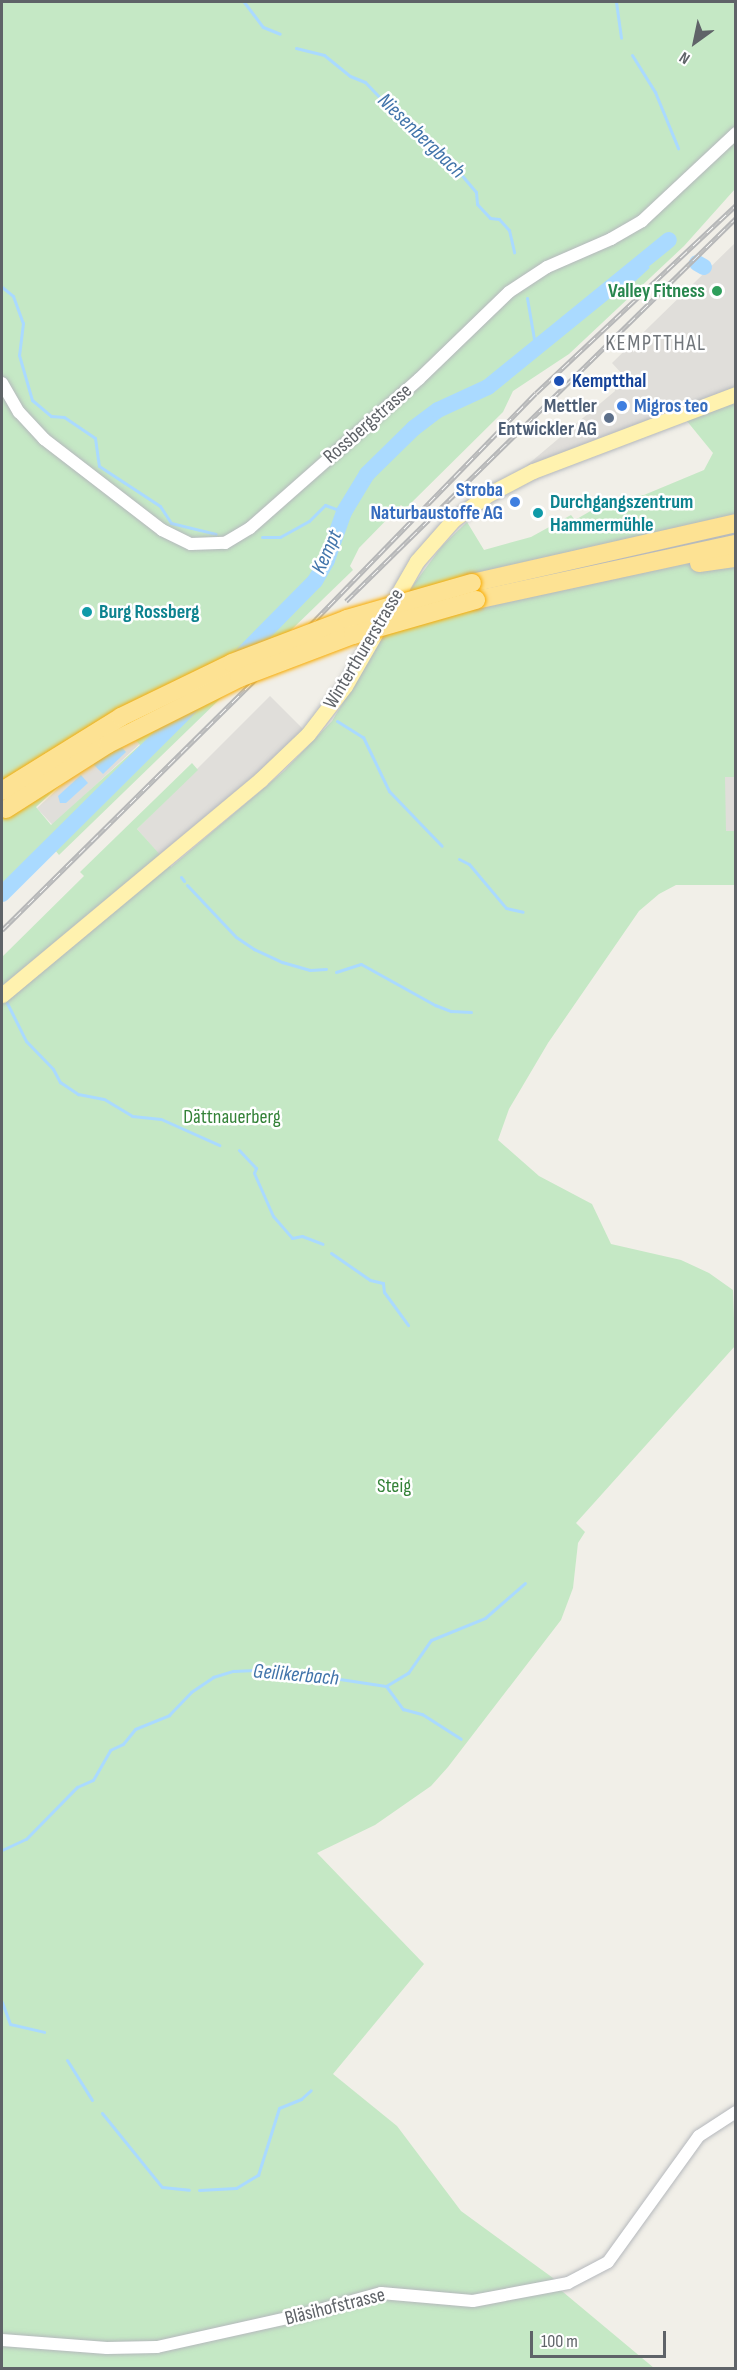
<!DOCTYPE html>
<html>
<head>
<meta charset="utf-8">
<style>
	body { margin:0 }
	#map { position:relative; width:737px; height:2370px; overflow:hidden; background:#f1efe8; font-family:"Sofia Sans Condensed",sans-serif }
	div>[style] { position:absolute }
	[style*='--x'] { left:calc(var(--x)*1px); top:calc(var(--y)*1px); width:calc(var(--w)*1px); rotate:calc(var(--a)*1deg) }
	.industrial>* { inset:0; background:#e0deda; transform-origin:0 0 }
	.green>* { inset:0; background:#c5e8c5 }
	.water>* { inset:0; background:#aadaff; transform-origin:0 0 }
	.stream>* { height:3px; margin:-1.5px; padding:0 1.5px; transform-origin:1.5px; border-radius:1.5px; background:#aadaff }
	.river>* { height:16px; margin:-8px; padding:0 8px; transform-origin:8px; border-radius:8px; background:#aadaff }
	.roads { filter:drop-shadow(0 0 2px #b5b8bc) drop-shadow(0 0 2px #b5b8bc) }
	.minor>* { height:12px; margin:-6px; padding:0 6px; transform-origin:6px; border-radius:6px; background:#fff }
	.major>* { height:15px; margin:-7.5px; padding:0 7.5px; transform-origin:7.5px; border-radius:7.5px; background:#fff2af }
	.highway>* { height:18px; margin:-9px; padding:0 9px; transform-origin:9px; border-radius:9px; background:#fde293 }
	.rail>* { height:5px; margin-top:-2.5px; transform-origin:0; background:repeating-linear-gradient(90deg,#fff 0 9px,#b6b7b8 0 18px); box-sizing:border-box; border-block:2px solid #b6b7b8 }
	.bridges { filter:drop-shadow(0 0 2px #f9ab00) drop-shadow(0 0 2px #f9ab00) }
	.highway-bridge>* { height:18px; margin:-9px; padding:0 9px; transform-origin:9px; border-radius:9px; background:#fde293 }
	.dots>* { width:16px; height:16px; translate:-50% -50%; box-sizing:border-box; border:3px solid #fff; border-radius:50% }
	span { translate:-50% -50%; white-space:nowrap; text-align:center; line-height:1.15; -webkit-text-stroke:5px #fff; paint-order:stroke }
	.leisure-label { font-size:20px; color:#27864d; font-weight:700 }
	.right { translate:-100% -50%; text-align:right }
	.transit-label { font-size:20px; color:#164399; font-weight:700 }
	.left { translate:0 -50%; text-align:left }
	.service-label { font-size:20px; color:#4e5e75; font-weight:700 }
	.shop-label { font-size:20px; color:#366cbe; font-weight:700 }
	.street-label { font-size:20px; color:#5f6368 }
	.culture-label { font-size:20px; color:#0d838f; font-weight:700 }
	.park-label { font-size:20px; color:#348238 }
	.water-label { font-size:21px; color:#4174aa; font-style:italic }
	.quarter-label { font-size:22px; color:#70757a; letter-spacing:1.5px }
	.frame { position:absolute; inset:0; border:3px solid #5f6368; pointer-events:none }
	.north { position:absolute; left:665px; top:12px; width:60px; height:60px; -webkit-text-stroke:4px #fff; paint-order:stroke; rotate:213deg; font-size:16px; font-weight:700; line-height:24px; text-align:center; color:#5f6368 }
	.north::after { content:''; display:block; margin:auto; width:21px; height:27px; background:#5f6368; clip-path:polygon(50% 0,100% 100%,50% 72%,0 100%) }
	.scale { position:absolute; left:530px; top:2331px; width:136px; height:27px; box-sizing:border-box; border:3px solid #5f6368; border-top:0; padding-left:8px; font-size:18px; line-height:21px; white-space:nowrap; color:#5f6368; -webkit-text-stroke:4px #fff; paint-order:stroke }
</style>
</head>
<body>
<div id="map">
	<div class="industrial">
		<div style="clip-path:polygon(735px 243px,735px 394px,567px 459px,526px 466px,615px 391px,614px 384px,623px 375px,612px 363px)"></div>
		<div style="clip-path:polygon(270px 696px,308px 734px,164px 860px,137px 829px)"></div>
		<div style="left:124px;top:727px;width:23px;height:119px;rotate:47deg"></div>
		<div style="left:725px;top:777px;width:10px;height:54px"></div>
	</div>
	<div class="green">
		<div style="clip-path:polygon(evenodd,2px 2px,735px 2px,735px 189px,684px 246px,569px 354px,513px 391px,503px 412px,405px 509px,401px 505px,359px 548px,350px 566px,353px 570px,59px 855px,47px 840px,2px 891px,2px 2px,124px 727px,140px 745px,51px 825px,36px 807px,124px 727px)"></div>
		<div style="clip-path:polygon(735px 394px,736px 777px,725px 777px,726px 831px,735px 831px,735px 885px,676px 885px,659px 894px,639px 911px,548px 1043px,509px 1109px,498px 1140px,539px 1176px,592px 1204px,611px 1244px,681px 1260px,709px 1273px,733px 1290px,735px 1346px,576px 1523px,585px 1532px,578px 1543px,573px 1588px,561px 1620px,448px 1767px,431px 1786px,375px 1825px,317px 1853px,424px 1964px,333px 2074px,397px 2126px,461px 2211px,553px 2278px,561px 2285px,557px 2287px,654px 2368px,2px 2368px,2px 957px,84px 876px,80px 872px,192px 763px,198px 770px,137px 829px,171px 867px,284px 771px,332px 721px,414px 584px,442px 546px,467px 522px,484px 550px,531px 537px,571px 515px,575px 520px,613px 498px,644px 495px,704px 470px,713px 453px,682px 415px)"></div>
	</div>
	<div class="water">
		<div style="left:639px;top:256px;width:16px;height:24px;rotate:47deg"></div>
		<div style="clip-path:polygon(118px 743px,126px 752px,103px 774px,93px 764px)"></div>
		<div style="clip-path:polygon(81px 775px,88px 783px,66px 803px,60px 803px,58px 796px)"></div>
	</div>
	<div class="stream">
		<div style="--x:244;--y:2;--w:31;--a:53"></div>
		<div style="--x:263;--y:27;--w:18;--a:22"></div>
		<div style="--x:616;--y:2;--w:36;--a:82"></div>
		<div style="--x:296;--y:48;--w:29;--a:14"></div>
		<div style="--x:324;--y:55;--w:33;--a:39"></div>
		<div style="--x:350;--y:76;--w:16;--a:22"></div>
		<div style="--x:365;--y:82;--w:87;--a:46.4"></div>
		<div style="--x:425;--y:145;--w:20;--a:24"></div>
		<div style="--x:443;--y:153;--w:51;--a:49.8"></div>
		<div style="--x:476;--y:192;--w:12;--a:85"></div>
		<div style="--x:477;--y:204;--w:19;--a:47"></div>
		<div style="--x:490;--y:218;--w:9;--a:6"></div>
		<div style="--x:499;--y:219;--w:15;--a:48"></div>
		<div style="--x:509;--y:230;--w:23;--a:77"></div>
		<div style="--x:632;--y:55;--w:44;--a:58.1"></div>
		<div style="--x:655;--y:92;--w:61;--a:67.7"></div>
		<div style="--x:2;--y:287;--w:14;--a:39"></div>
		<div style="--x:13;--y:296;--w:29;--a:70"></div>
		<div style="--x:23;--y:323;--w:32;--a:97"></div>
		<div style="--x:19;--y:355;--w:47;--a:73.9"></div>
		<div style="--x:32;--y:400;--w:25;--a:40"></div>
		<div style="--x:51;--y:416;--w:13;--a:4"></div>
		<div style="--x:64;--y:417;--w:37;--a:34"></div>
		<div style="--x:95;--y:438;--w:28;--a:82"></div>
		<div style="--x:99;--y:466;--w:73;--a:33.3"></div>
		<div style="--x:160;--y:506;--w:20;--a:57"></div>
		<div style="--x:171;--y:523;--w:46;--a:13.7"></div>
		<div style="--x:527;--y:298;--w:48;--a:80.3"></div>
		<div style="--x:262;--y:537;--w:18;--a:0"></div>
		<div style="--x:280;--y:537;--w:33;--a:-29"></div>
		<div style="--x:309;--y:521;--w:23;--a:-45"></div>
		<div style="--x:325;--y:505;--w:20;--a:20"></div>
		<div style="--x:337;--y:721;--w:31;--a:32"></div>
		<div style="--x:363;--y:737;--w:60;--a:64.3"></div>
		<div style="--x:389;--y:791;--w:76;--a:46.1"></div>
		<div style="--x:459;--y:859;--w:11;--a:27"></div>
		<div style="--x:469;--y:864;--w:57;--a:49.9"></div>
		<div style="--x:506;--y:908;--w:17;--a:13"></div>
		<div style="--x:181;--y:877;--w:5;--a:53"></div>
		<div style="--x:187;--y:885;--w:71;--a:46.7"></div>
		<div style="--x:236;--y:937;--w:22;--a:34"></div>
		<div style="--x:254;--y:949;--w:31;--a:25"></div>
		<div style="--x:282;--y:962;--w:29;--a:16"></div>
		<div style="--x:310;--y:970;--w:16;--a:-4"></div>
		<div style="--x:336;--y:972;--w:26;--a:-18"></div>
		<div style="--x:361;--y:964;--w:85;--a:29"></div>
		<div style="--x:435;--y:1005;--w:17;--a:21"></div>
		<div style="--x:451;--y:1011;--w:20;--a:3"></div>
		<div style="--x:7;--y:1003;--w:42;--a:63.4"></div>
		<div style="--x:26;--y:1041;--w:39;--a:46"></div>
		<div style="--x:53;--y:1069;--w:15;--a:62"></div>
		<div style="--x:60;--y:1082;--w:22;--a:34"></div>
		<div style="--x:78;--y:1094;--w:26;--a:11"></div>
		<div style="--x:104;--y:1099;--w:33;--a:31"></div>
		<div style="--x:132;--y:1116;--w:29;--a:6"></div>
		<div style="--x:161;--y:1119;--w:64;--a:24.1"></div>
		<div style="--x:239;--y:1150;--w:25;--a:47"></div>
		<div style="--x:256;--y:1168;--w:5;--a:112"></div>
		<div style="--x:254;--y:1173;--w:47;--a:66.2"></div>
		<div style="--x:273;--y:1216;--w:29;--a:49"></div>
		<div style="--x:292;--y:1238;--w:10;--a:-11"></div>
		<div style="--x:302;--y:1236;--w:22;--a:21"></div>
		<div style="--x:331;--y:1253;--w:47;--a:34.7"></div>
		<div style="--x:370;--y:1280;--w:13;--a:13"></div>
		<div style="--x:383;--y:1283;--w:9;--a:84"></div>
		<div style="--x:384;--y:1292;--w:41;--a:54"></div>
		<div style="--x:386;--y:1686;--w:26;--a:-31"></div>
		<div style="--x:408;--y:1673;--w:40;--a:-55.1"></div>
		<div style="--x:431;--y:1640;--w:58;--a:-22.2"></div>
		<div style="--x:485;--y:1618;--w:53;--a:-41.2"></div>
		<div style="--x:2;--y:1850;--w:26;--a:-25"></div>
		<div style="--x:26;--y:1839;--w:73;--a:-45.6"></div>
		<div style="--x:77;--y:1787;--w:17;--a:-24"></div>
		<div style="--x:93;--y:1780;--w:34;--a:-60"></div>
		<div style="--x:110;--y:1750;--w:14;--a:-25"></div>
		<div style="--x:123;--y:1744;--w:19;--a:-51"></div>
		<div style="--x:135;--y:1729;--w:37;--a:-22"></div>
		<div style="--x:169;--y:1715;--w:32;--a:-46"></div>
		<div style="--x:191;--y:1692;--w:27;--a:-34"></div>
		<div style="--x:213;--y:1677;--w:21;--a:-17"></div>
		<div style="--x:233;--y:1671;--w:41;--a:-2.8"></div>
		<div style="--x:274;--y:1669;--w:113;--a:8.6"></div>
		<div style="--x:386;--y:1686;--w:29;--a:54"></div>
		<div style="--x:403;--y:1709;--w:20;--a:15"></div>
		<div style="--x:422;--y:1714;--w:46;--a:32.7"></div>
		<div style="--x:2;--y:2002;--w:23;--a:70"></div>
		<div style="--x:10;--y:2024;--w:35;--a:13"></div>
		<div style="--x:67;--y:2060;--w:47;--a:58"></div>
		<div style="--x:102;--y:2113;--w:95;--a:51"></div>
		<div style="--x:162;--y:2187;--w:27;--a:6"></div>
		<div style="--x:199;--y:2190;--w:37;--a:-3"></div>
		<div style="--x:236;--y:2188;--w:26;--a:-31"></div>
		<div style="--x:258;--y:2175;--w:70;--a:-72.6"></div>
		<div style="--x:279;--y:2108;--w:24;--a:-22"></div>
		<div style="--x:301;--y:2099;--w:13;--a:-42"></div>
	</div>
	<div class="river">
		<div style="--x:697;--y:263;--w:8;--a:30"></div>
		<div style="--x:236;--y:661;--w:112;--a:-45.4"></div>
		<div style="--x:315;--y:581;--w:24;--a:-60"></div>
		<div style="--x:327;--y:560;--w:51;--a:-70.5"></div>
		<div style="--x:344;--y:512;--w:44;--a:-58.8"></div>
		<div style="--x:367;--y:474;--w:66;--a:-44.4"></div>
		<div style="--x:414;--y:428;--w:30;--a:-37"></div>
		<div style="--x:438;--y:410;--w:55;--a:-24.7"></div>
		<div style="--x:488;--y:387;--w:233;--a:-39.1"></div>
		<div style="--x:2;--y:894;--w:268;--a:-44.8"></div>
	</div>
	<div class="roads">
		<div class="minor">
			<div style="--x:2;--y:383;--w:34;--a:60"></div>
			<div style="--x:19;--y:412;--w:37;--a:47"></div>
			<div style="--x:44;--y:439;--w:149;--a:37.6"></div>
			<div style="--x:162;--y:530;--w:32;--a:26"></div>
			<div style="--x:191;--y:544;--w:34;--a:-2"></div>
			<div style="--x:225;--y:543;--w:29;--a:-31"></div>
			<div style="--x:250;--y:528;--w:225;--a:-41.4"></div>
			<div style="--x:419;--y:379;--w:125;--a:-44"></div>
			<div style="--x:509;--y:292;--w:45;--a:-33.3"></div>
			<div style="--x:547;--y:267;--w:70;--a:-23.6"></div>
			<div style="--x:611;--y:239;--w:36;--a:-30"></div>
			<div style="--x:642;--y:221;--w:129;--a:-43.1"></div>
			<div style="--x:2;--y:2340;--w:105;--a:4.4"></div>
			<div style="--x:107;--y:2348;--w:50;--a:-1.1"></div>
			<div style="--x:157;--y:2347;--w:148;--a:-12.5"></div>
			<div style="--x:301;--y:2315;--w:83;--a:-15.4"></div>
			<div style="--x:381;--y:2293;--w:92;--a:5"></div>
			<div style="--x:473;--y:2301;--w:97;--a:-10.7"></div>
			<div style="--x:568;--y:2283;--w:45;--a:-27.7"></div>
			<div style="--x:608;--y:2262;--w:155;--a:-54.2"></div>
			<div style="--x:699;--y:2136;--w:44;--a:-33"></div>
		</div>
		<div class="major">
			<div style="--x:2;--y:995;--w:336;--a:-39.8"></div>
			<div style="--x:260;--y:780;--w:66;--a:-43.8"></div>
			<div style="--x:308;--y:734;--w:61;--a:-52.4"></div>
			<div style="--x:345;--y:686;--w:144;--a:-60.1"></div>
			<div style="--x:417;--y:561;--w:55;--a:-48.7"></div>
			<div style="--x:453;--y:520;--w:42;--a:-36.3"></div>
			<div style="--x:487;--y:495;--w:52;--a:-27.6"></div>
			<div style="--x:533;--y:471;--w:217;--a:-20.8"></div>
		</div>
		<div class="highway">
			<div style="--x:699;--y:563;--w:37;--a:-8"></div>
			<div style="--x:472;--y:583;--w:271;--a:-12.8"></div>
			<div style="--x:476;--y:600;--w:266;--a:-12.2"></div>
		</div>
	</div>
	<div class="rail">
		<div style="--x:346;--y:601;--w:547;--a:-44.48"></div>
		<div style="--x:2;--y:930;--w:442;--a:-44.7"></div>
		<div style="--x:316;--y:619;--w:315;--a:-45.8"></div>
		<div style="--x:536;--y:393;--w:274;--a:-43.2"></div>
	</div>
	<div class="bridges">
		<div class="highway-bridge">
			<div style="--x:2;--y:791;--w:140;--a:-31.9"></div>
			<div style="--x:121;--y:717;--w:123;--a:-25.9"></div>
			<div style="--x:232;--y:663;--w:123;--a:-20.9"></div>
			<div style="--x:347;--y:619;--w:130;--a:-16.1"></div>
			<div style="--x:6;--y:809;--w:121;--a:-32.5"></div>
			<div style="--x:108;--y:744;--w:147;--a:-26.7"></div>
			<div style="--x:239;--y:678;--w:122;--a:-20.7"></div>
			<div style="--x:353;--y:635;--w:128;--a:-15.9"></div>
		</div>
	</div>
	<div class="dots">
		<div style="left:717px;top:291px;background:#2e9e5b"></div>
		<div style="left:559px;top:381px;background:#1a4fb4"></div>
		<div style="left:622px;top:406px;background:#3f7fe0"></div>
		<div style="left:609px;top:418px;background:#5c6f8a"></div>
		<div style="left:515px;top:502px;background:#3f7fe0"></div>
		<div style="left:538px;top:513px;background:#0f9aa8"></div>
		<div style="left:87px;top:612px;background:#0f9aa8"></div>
	</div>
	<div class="leisure-label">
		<span class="right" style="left:705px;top:291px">Valley Fitness</span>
	</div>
	<div class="transit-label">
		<span class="left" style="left:572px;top:381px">Kemptthal</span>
	</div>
	<div class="service-label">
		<span class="right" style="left:597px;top:418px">Mettler<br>Entwickler AG</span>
	</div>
	<div class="shop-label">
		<span class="left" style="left:634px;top:406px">Migros teo</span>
		<span class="right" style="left:503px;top:502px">Stroba<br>Naturbaustoffe AG</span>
	</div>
	<div class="street-label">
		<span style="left:368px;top:424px;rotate:-41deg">Rossbergstrasse</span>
		<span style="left:364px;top:649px;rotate:-59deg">Winterthurerstrasse</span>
		<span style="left:335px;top:2307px;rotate:-14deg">Bläsihofstrasse</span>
	</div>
	<div class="culture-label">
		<span class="left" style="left:550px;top:514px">Durchgangszentrum<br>Hammermühle</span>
		<span class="left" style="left:99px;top:612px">Burg Rossberg</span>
	</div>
	<div class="park-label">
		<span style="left:232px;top:1117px">Dättnauerberg</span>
		<span style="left:394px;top:1486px">Steig</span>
	</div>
	<div class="water-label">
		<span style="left:421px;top:136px;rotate:44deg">Niesenbergbach</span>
		<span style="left:327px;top:552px;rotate:-66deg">Kempt</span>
		<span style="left:296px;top:1675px;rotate:5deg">Geilikerbach</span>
	</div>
	<div class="quarter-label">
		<span style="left:656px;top:344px">KEMPTTHAL</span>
	</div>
	<div class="frame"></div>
	<div class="north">N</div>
	<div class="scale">100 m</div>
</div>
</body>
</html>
